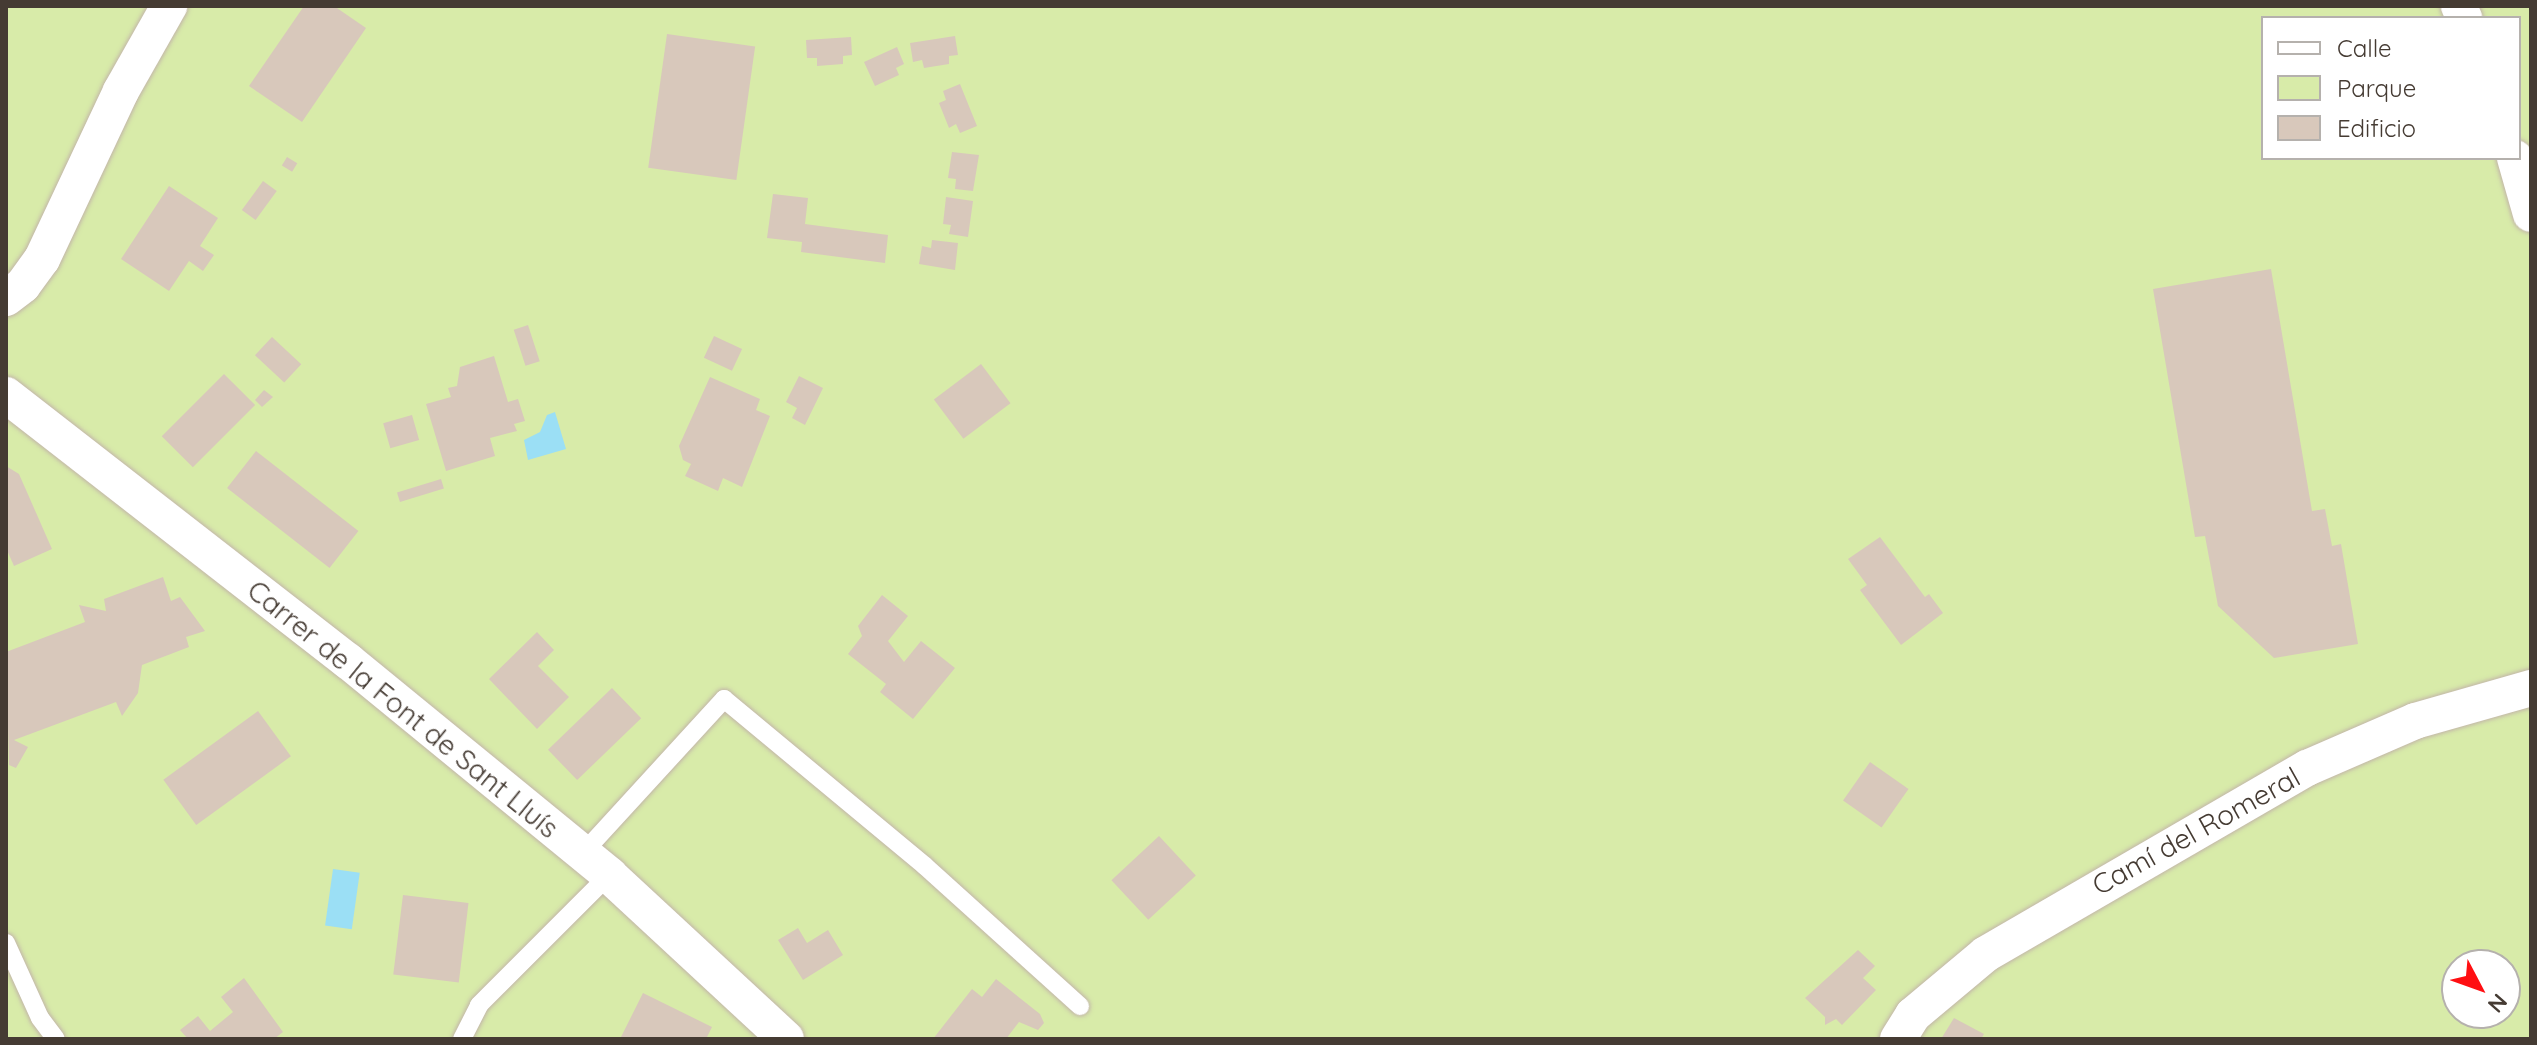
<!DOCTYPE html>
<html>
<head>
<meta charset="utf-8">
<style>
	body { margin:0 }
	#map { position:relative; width:2537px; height:1045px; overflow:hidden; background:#f3ece4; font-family:Quicksand,sans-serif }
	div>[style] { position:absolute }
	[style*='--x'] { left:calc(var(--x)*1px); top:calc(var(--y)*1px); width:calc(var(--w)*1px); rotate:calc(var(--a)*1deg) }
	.green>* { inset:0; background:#d8eba9 }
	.water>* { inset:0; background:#9bdff5; transform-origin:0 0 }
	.building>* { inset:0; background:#d8c8bb; transform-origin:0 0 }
	.roads { filter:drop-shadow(0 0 2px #c2b5a9) drop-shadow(0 0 2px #c2b5a9) }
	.service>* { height:18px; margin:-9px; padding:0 9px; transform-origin:9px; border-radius:9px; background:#fff }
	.minor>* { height:36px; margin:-18px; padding:0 18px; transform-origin:18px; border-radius:18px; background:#fff }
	span { translate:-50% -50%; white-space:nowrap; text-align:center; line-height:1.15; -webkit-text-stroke:6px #fff; paint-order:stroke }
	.street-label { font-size:28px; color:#453b33 }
	.frame { position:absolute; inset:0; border:8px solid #453b33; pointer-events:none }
	.legend { position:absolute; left:2261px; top:16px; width:260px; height:144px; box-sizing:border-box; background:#fff; border:2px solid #b5b1ad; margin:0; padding:10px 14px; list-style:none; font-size:24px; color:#453b33 }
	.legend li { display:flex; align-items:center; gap:16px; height:40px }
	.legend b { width:40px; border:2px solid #b5b1ad }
	.north { position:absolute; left:2441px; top:949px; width:80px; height:80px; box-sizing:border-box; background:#fff; border:2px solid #b5b1ad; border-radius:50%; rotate:131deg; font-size:22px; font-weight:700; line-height:32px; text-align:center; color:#453b33 }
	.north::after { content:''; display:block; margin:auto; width:28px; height:36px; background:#ff0f12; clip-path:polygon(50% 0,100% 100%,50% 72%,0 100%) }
</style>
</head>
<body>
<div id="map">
	<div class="green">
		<div style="clip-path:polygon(evenodd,6px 6px,2531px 6px,2531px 1039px,6px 1039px,6px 6px,2263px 18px,2519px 18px,2519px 158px,2263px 158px,2263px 18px,6px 6px,2457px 965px,2505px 965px,2505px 1013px,2457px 1013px,2457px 965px)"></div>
	</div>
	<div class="water">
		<div style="clip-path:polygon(555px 412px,566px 449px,528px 460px,524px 440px,540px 432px,547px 415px)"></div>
		<div style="left:333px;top:869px;width:27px;height:57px;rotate:8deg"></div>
	</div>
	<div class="building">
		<div style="clip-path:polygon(304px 6px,334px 6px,366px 28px,302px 122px,249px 86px)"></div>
		<div style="left:667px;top:34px;width:89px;height:135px;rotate:8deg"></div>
		<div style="clip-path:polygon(955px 36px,958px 55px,949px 56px,949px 64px,924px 68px,922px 60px,913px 62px,910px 43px)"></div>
		<div style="clip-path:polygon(851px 37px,852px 55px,843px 56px,843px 64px,817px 66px,817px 58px,807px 58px,806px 40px)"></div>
		<div style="clip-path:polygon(897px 47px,904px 64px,896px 68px,899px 75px,875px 86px,864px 62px)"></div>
		<div style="clip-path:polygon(960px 84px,977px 126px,960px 133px,956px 124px,949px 128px,939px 103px,946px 100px,943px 91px)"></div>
		<div style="clip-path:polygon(952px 152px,979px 155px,973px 191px,955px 189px,956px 179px,948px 178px)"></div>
		<div style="left:287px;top:157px;width:12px;height:10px;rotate:31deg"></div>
		<div style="left:263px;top:181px;width:17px;height:36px;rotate:36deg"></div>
		<div style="clip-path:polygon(169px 186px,218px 218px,200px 246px,214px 255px,203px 271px,189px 261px,169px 291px,121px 259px)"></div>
		<div style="clip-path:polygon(773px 194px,808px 198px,805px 224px,888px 235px,885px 263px,801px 252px,802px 242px,767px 238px)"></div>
		<div style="clip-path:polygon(946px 197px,973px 201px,968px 237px,949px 234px,951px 225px,943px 224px)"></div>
		<div style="clip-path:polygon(932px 240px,958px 243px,955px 270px,919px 264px,922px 246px,931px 248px)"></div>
		<div style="clip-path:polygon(2271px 269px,2312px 511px,2325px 509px,2332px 546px,2341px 544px,2358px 644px,2274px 658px,2218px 606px,2205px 536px,2195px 537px,2153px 289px)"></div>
		<div style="left:528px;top:325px;width:38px;height:15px;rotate:72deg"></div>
		<div style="left:714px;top:336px;width:31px;height:24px;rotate:25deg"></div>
		<div style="left:272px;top:337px;width:40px;height:25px;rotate:43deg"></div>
		<div style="clip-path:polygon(494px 356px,508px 402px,518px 399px,525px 421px,514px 424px,517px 431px,490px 438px,495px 456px,446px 471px,426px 404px,451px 397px,448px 388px,457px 386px,460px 367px)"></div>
		<div style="left:981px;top:364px;width:49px;height:59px;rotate:53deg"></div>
		<div style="left:224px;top:374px;width:44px;height:88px;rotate:45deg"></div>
		<div style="clip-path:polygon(799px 376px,823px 388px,805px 425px,792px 418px,797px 408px,786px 402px)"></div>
		<div style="clip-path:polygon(710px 377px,760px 399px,756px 410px,770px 416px,742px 487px,723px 478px,718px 491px,685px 476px,691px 464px,683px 460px,679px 446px)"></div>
		<div style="clip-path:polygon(264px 390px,273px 397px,262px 407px,255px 400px)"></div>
		<div style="left:412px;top:415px;width:26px;height:30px;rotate:74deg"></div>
		<div style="left:256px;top:451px;width:130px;height:47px;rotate:38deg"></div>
		<div style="clip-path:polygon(6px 466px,19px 474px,52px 549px,14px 566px,6px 548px)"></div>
		<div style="left:441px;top:479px;width:10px;height:46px;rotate:73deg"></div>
		<div style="clip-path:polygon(1880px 537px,1925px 597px,1929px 594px,1943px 613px,1901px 645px,1860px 590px,1867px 585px,1848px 559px)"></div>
		<div style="clip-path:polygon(163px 577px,171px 601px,180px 597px,205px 631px,186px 637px,189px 647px,142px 665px,138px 693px,122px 716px,116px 702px,14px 740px,28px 747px,16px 768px,9px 765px,6px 652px,85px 622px,79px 605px,106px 611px,104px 599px)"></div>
		<div style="clip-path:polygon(882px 595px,908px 616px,888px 641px,904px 662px,921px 641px,955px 668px,913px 719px,880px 692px,886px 684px,848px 654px,862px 636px,858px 626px)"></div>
		<div style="clip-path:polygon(537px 632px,554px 650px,538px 666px,569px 697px,537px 729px,489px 679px)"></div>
		<div style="left:612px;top:688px;width:42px;height:89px;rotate:46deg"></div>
		<div style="left:258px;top:711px;width:56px;height:117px;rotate:54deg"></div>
		<div style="left:1870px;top:762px;width:47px;height:47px;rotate:35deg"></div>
		<div style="left:1159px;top:836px;width:54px;height:65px;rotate:47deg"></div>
		<div style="left:403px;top:895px;width:66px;height:80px;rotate:7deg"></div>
		<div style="clip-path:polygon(798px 928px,807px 943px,828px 930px,843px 955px,803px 980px,778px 940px)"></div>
		<div style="clip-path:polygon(1858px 950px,1875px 966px,1863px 978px,1876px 990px,1842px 1025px,1836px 1019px,1825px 1025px,1825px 1017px,1805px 998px)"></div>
		<div style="clip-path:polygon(244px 978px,283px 1032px,274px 1039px,188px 1039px,180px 1030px,198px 1016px,210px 1031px,233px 1012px,221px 997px)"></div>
		<div style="clip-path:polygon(996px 979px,1040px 1014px,1044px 1023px,1038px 1030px,1019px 1022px,1006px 1039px,933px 1039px,972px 989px,982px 997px)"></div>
		<div style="clip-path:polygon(643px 993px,712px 1027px,706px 1039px,620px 1039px)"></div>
		<div style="clip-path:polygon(1954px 1018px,1984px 1034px,1981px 1039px,1941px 1039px)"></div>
	</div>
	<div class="roads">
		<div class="service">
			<div style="--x:583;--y:853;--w:209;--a:-47.5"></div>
			<div style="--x:724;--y:699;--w:261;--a:39.7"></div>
			<div style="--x:925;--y:866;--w:209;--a:42.1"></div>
			<div style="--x:6;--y:943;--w:82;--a:65.6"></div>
			<div style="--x:40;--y:1018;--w:26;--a:53"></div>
			<div style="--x:462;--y:1039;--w:38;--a:-63"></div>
			<div style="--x:479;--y:1005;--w:184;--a:-45"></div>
		</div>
		<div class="minor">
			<div style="--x:2459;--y:6;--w:13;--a:67"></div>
			<div style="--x:2515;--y:158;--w:58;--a:74.1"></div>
			<div style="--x:6;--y:298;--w:21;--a:-37"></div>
			<div style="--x:23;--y:285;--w:32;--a:-54"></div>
			<div style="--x:42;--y:259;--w:186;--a:-64.8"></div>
			<div style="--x:121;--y:91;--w:98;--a:-60.5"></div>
			<div style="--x:6;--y:395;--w:433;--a:37.9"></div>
			<div style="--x:348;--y:661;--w:338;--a:39.3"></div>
			<div style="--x:609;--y:875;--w:241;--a:42.8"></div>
			<div style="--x:1898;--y:1039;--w:28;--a:-58"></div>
			<div style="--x:1913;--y:1015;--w:95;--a:-39.9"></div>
			<div style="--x:1986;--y:954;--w:371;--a:-30.1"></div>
			<div style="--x:2307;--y:768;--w:118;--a:-23.5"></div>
			<div style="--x:2415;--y:721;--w:121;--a:-15.9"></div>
		</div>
	</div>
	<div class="street-label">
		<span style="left:403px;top:709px;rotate:39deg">Carrer de la Font de Sant Lluís</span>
		<span style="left:2196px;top:831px;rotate:-29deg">Camí del Romeral</span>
	</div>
	<div class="frame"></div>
	<ul class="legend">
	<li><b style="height:10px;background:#fff"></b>Calle</li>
	<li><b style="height:22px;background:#d8eba9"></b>Parque</li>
	<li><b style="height:22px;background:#d8c8bb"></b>Edificio</li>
	</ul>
	<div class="north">N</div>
</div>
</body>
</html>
